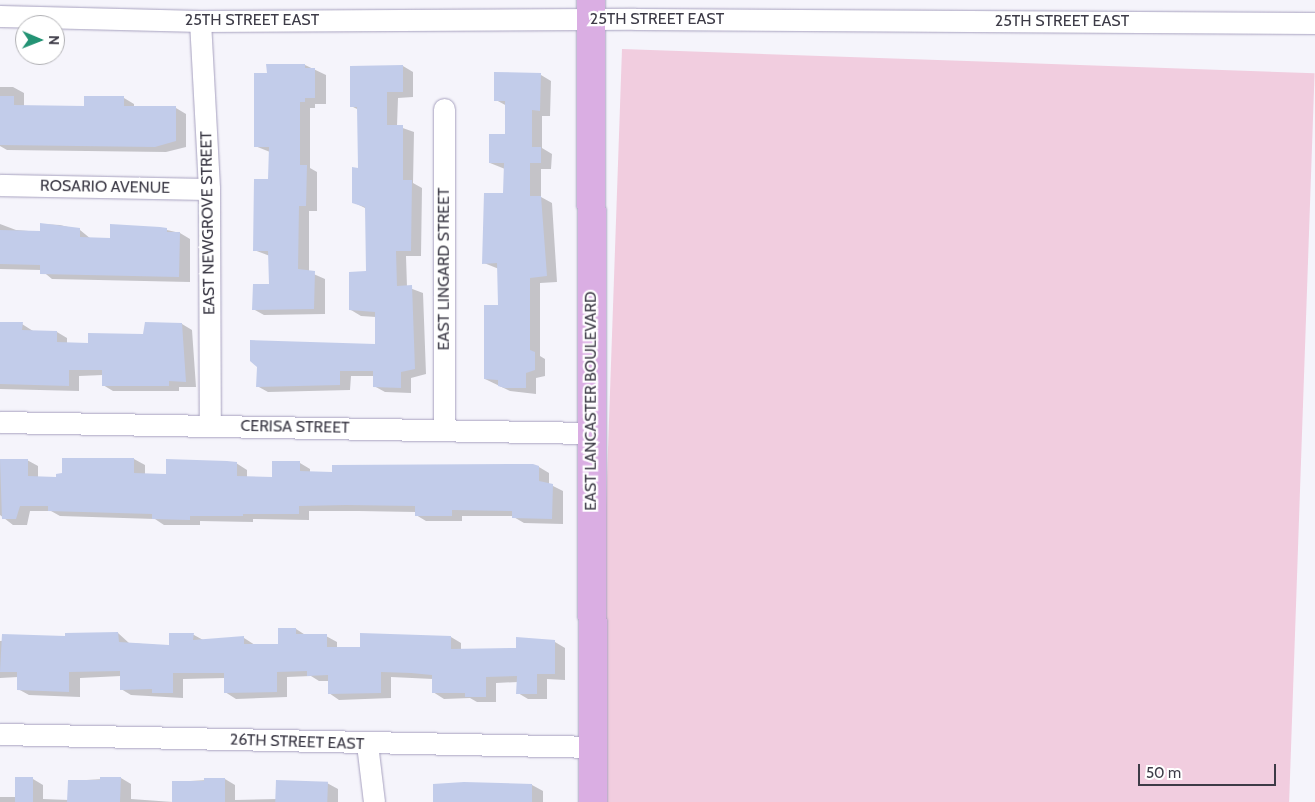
<!DOCTYPE html>
<html>
<head>
<meta charset="utf-8">
<style>
	body { margin:0 }
	#map { position:relative; width:1315px; height:802px; overflow:hidden; background:#f5f4fb; font-family:Cabin,sans-serif }
	div>[style] { position:absolute }
	[style*='--x'] { left:calc(var(--x)*1px); top:calc(var(--y)*1px); width:calc(var(--w)*1px); rotate:calc(var(--a)*1deg) }
	.green>* { inset:0; background:#f1cddf; transform-origin:0 0 }
	.shadow>* { inset:0; background:#0003 }
	.building>* { inset:0; background:#c2ccea; transform-origin:0 0 }
	.roads { filter:drop-shadow(0 0 1px #a7a1bf) drop-shadow(0 0 1px #a7a1bf) }
	.minor>* { height:21px; margin:-10.5px; padding:0 10.5px; transform-origin:10.5px; border-radius:10.5px; background:#fff }
	.major>* { height:28px; margin:-14px; padding:0 14px; transform-origin:14px; border-radius:14px; background:#daaee3 }
	span { translate:-50% -50%; white-space:nowrap; text-align:center; line-height:1.15; -webkit-text-stroke:4.5px #fff; paint-order:stroke }
	.street-label { font-size:16px; color:#3d3b47 }
	.north { position:absolute; left:15px; top:15px; width:50px; height:50px; box-sizing:border-box; background:#fff; border:1px solid #b1b1b5; border-radius:50%; rotate:91deg; font-size:14px; font-weight:700; line-height:20px; text-align:center; color:#3d3b47 }
	.north::after { content:''; display:block; margin:auto; width:18px; height:22px; background:#239374; clip-path:polygon(50% 0,100% 100%,50% 72%,0 100%) }
	.scale { position:absolute; left:1138px; top:764px; width:138px; height:22px; box-sizing:border-box; border:2px solid #3d3b47; border-top:0; padding-left:6px; font-size:15px; line-height:18px; white-space:nowrap; color:#3d3b47; -webkit-text-stroke:4px #fff; paint-order:stroke }
</style>
</head>
<body>
<div id="map">
	<div class="green">
		<div style="left:622px;top:49px;width:693px;height:753px;rotate:2deg"></div>
	</div>
	<div class="shadow">
		<div style="clip-path:polygon(305px 65px,326px 75px,326px 104px,315px 104px,315px 108px,310px 108px,310px 168px,317px 172px,317px 211px,309px 211px,309px 272px,325px 279px,325px 314px,264px 315px,253px 309px,270px 285px,270px 256px,254px 250px,270px 180px,270px 152px,255px 146px,268px 74px)"></div>
		<div style="clip-path:polygon(403px 66px,413px 72px,413px 97px,398px 98px,397px 126px,414px 132px,413px 183px,422px 188px,421px 256px,406px 256px,407px 287px,423px 293px,426px 374px,411px 378px,411px 393px,385px 392px,374px 386px,375px 376px,351px 376px,350px 390px,268px 392px,257px 386px,376px 345px,376px 317px,361px 316px,351px 310px,367px 272px,367px 209px,353px 202px,360px 169px,359px 110px,351px 106px)"></div>
		<div style="clip-path:polygon(541px 75px,551px 81px,550px 116px,542px 116px,542px 148px,552px 154px,551px 169px,541px 169px,541px 197px,552px 203px,557px 282px,540px 283px,540px 356px,545px 359px,545px 376px,536px 378px,536px 394px,510px 391px,485px 379px,500px 306px,499px 269px,484px 263px,504px 194px,505px 169px,490px 163px,506px 135px,507px 106px,496px 100px)"></div>
		<div style="clip-path:polygon(0 87px,13px 87px,24px 93px,24px 106px,85px 107px,124px 98px,134px 104px,134px 108px,176px 108px,186px 114px,186px 147px,166px 152px,7px 150px,0 146px)"></div>
		<div style="clip-path:polygon(0 224px,16px 230px,41px 232px,41px 224px,60px 225px,80px 230px,91px 239px,111px 239px,167px 230px,180px 233px,190px 239px,190px 282px,52px 279px,41px 270px,0 269px)"></div>
		<div style="clip-path:polygon(0 323px,22px 324px,33px 331px,57px 332px,67px 338px,67px 343px,89px 344px,144px 335px,182px 324px,192px 330px,196px 387px,179px 387px,179px 391px,113px 391px,103px 385px,103px 375px,79px 376px,79px 391px,0 389px)"></div>
		<div style="clip-path:polygon(0 459px,27px 460px,38px 466px,38px 478px,57px 478px,80px 459px,134px 459px,145px 465px,145px 475px,167px 475px,236px 463px,247px 470px,247px 478px,273px 478px,300px 463px,310px 469px,310px 473px,539px 467px,549px 473px,549px 484px,563px 491px,563px 524px,524px 523px,512px 516px,462px 516px,462px 521px,426px 521px,416px 515px,416px 512px,358px 511px,309px 511px,309px 520px,253px 519px,253px 522px,200px 521px,200px 525px,164px 525px,155px 519px,60px 516px,51px 511px,30px 511px,27px 525px,13px 525px,0 515px)"></div>
		<div style="clip-path:polygon(296px 629px,307px 636px,326px 636px,337px 642px,337px 648px,362px 649px,451px 637px,461px 643px,461px 650px,517px 649px,517px 638px,555px 642px,565px 648px,565px 680px,547px 679px,547px 699px,528px 699px,518px 693px,518px 682px,496px 683px,496px 702px,477px 702px,470px 698px,444px 699px,433px 692px,433px 679px,391px 677px,391px 698px,339px 700px,329px 693px,329px 681px,319px 681px,311px 676px,287px 677px,287px 697px,236px 699px,225px 692px,225px 678px,183px 679px,183px 698px,131px 695px,121px 689px,121px 676px,80px 678px,80px 697px,29px 695px,18px 689px,18px 677px,0 678px,0 641px,118px 633px,129px 643px,170px 646px,170px 635px,194px 635px,205px 641px,244px 638px,255px 645px,279px 645px)"></div>
		<div style="clip-path:polygon(121px 778px,131px 784px,131px 799px,173px 802px,173px 782px,225px 779px,235px 785px,235px 800px,277px 799px,327px 783px,338px 789px,338px 802px,0 802px,0 797px,16px 797px,33px 779px,43px 785px,43px 799px,69px 800px,69px 781px)"></div>
		<div style="clip-path:polygon(434px 785px,532px 785px,543px 791px,543px 802px,434px 802px)"></div>
	</div>
	<div class="building">
		<div style="clip-path:polygon(266px 64px,305px 64px,305px 68px,315px 68px,315px 98px,305px 98px,305px 102px,300px 102px,300px 165px,307px 165px,306px 206px,299px 206px,298px 269px,315px 271px,314px 309px,252px 310px,253px 284px,269px 284px,268px 251px,253px 251px,254px 179px,268px 179px,269px 147px,254px 147px,254px 73px,267px 73px)"></div>
		<div style="clip-path:polygon(403px 65px,403px 92px,387px 92px,387px 125px,403px 125px,403px 180px,412px 180px,411px 251px,396px 251px,397px 286px,412px 285px,415px 369px,401px 372px,401px 388px,373px 387px,373px 371px,340px 371px,340px 385px,256px 387px,257px 367px,250px 361px,250px 340px,375px 344px,375px 312px,349px 310px,349px 272px,366px 271px,365px 207px,352px 203px,352px 167px,358px 168px,357px 107px,350px 107px,350px 66px)"></div>
		<div style="clip-path:polygon(494px 72px,541px 73px,540px 111px,532px 110px,532px 147px,541px 147px,541px 163px,530px 163px,530px 196px,541px 196px,547px 276px,530px 278px,530px 350px,535px 352px,535px 370px,526px 373px,526px 388px,505px 388px,498px 386px,498px 380px,484px 379px,484px 305px,498px 305px,497px 263px,482px 264px,484px 193px,503px 193px,504px 163px,489px 163px,489px 134px,505px 134px,505px 101px,494px 101px)"></div>
		<div style="clip-path:polygon(0 96px,14px 96px,14px 105px,84px 106px,84px 96px,124px 96px,124px 106px,176px 106px,176px 141px,155px 147px,0 145px)"></div>
		<div style="clip-path:polygon(40px 223px,80px 228px,80px 237px,110px 238px,110px 224px,160px 227px,167px 228px,167px 232px,180px 232px,179px 277px,40px 274px,40px 265px,0 264px,0 230px,40px 231px)"></div>
		<div style="clip-path:polygon(0 322px,23px 322px,22px 330px,57px 331px,57px 342px,88px 343px,88px 333px,143px 334px,145px 322px,182px 323px,186px 382px,169px 381px,169px 386px,102px 386px,102px 370px,69px 370px,69px 386px,0 384px)"></div>
		<div style="clip-path:polygon(62px 458px,134px 458px,134px 473px,166px 474px,166px 459px,227px 461px,237px 462px,237px 476px,272px 477px,272px 461px,300px 461px,300px 471px,332px 472px,332px 465px,533px 464px,539px 466px,539px 481px,553px 484px,552px 519px,512px 518px,512px 511px,452px 510px,452px 516px,415px 516px,415px 506px,346px 505px,299px 506px,299px 514px,243px 514px,243px 516px,190px 516px,190px 520px,152px 519px,152px 514px,48px 511px,48px 506px,20px 506px,16px 519px,2px 519px,0 459px,28px 459px,28px 476px,56px 477px,56px 474px,62px 473px)"></div>
		<div style="clip-path:polygon(278px 628px,296px 628px,296px 634px,327px 634px,327px 647px,360px 647px,360px 633px,451px 636px,451px 649px,516px 648px,516px 637px,555px 640px,555px 674px,537px 674px,537px 694px,516px 694px,517px 676px,486px 677px,486px 697px,465px 697px,465px 693px,432px 693px,432px 675px,411px 673px,381px 672px,381px 693px,328px 694px,328px 675px,307px 676px,307px 671px,277px 672px,277px 692px,224px 693px,224px 673px,173px 673px,173px 693px,152px 693px,152px 689px,120px 690px,120px 671px,69px 672px,69px 692px,17px 690px,17px 672px,0 672px,2px 634px,65px 636px,65px 633px,118px 632px,119px 642px,169px 645px,169px 633px,194px 633px,193px 640px,244px 636px,244px 644px,278px 644px)"></div>
		<div style="left:15px;top:777px;width:18px;height:25px"></div>
		<div style="clip-path:polygon(100px 777px,121px 777px,120px 802px,67px 802px,68px 780px,100px 780px)"></div>
		<div style="clip-path:polygon(204px 778px,225px 778px,225px 802px,172px 802px,172px 781px,204px 781px)"></div>
		<div style="left:276px;top:780px;width:52px;height:22px;rotate:2deg"></div>
		<div style="clip-path:polygon(464px 782px,532px 784px,532px 802px,433px 802px,433px 784px)"></div>
	</div>
	<div class="roads">
		<div class="minor">
			<div style="--x:0;--y:16;--w:200;--a:1.4"></div>
			<div style="--x:200;--y:21;--w:435;--a:-0.3"></div>
			<div style="--x:635;--y:19;--w:680;--a:0.34"></div>
			<div style="--x:200;--y:21;--w:168;--a:86.9"></div>
			<div style="--x:209;--y:189;--w:237;--a:89.8"></div>
			<div style="--x:0;--y:185;--w:209;--a:1.1"></div>
			<div style="--x:0;--y:422;--w:590;--a:1.07"></div>
			<div style="--x:444;--y:429;--w:320;--a:-90"></div>
			<div style="--x:0;--y:734;--w:594;--a:1.25"></div>
			<div style="--x:367;--y:744;--w:58;--a:83.1"></div>
		</div>
		<div class="major">
			<div style="--x:591;--y:0;--w:802;--a:89.86"></div>
		</div>
	</div>
	<div class="street-label">
		<span style="left:657px;top:19px">25TH STREET EAST</span>
		<span style="left:252px;top:20px">25TH STREET EAST</span>
		<span style="left:1062px;top:21px">25TH STREET EAST</span>
		<span style="left:105px;top:187px;rotate:1deg">ROSARIO AVENUE</span>
		<span style="left:208px;top:223px;rotate:-91deg">EAST NEWGROVE STREET</span>
		<span style="left:444px;top:269px;rotate:-90deg">EAST LINGARD STREET</span>
		<span style="left:591px;top:401px;rotate:-90deg">EAST LANCASTER BOULEVARD</span>
		<span style="left:295px;top:427px;rotate:1deg">CERISA STREET</span>
		<span style="left:297px;top:742px;rotate:2deg">26TH STREET EAST</span>
	</div>
	<div class="north">N</div>
	<div class="scale">50 m</div>
</div>
</body>
</html>
